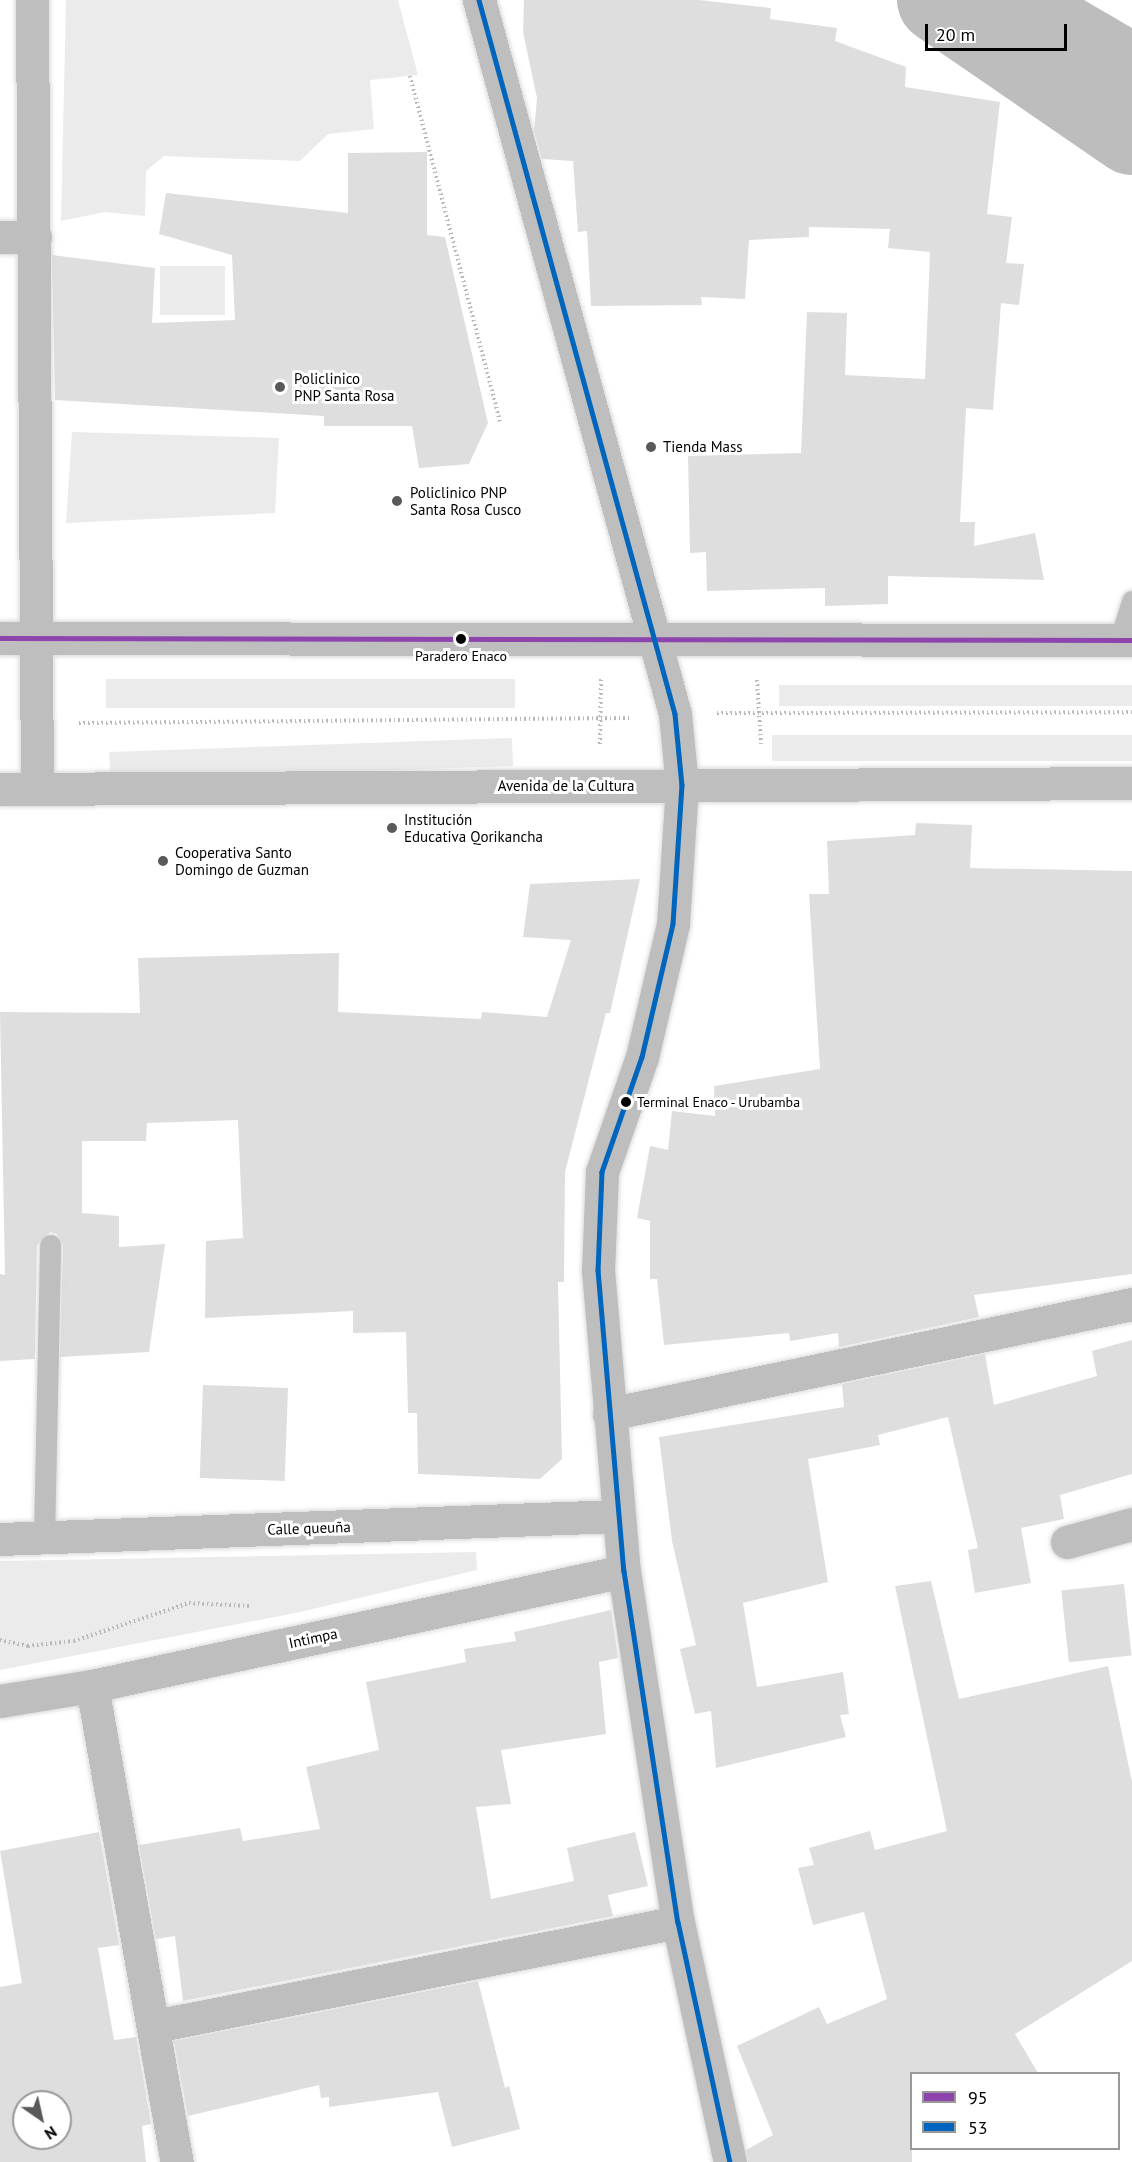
<!DOCTYPE html>
<html>
<head>
<meta charset="utf-8">
<style>
	body { margin:0 }
	#map { position:relative; width:1132px; height:2162px; overflow:hidden; background:#fff; font-family:"PT Sans",sans-serif }
	div>[style] { position:absolute }
	[style*='--x'] { left:calc(var(--x)*1px); top:calc(var(--y)*1px); width:calc(var(--w)*1px); rotate:calc(var(--a)*1deg) }
	.green>* { inset:0; background:#ebebeb; transform-origin:0 0 }
	.water>* { inset:0; background:#bdbdbd }
	.river>* { height:86px; margin:-43px; padding:0 43px; transform-origin:43px; border-radius:43px; background:#bdbdbd }
	.building>* { inset:0; background:#dedede; transform-origin:0 0 }
	.path>* { height:4px; margin-top:-2px; transform-origin:0; background:repeating-linear-gradient(90deg,#b9b9b9 0 1.5px,transparent 0 4.5px) }
	.roads { filter:drop-shadow(0 0 2px #dbdbdb) drop-shadow(0 0 2px #dbdbdb) }
	.service>* { height:21px; margin:-10.5px; padding:0 10.5px; transform-origin:10.5px; border-radius:10.5px; background:#bebebe }
	.minor>* { height:33px; margin:-16.5px; padding:0 16.5px; transform-origin:16.5px; border-radius:16.5px; background:#bebebe }
	.primary>* { height:33px; margin:-16.5px; padding:0 16.5px; transform-origin:16.5px; border-radius:16.5px; background:#bebebe }
	.trunk>* { height:33px; margin:-16.5px; padding:0 16.5px; transform-origin:16.5px; border-radius:16.5px; background:#bebebe }
	.bus-1>* { height:4.5px; margin:-2.25px; padding:0 2.25px; transform-origin:2.25px; border-radius:2.25px; background:#8e44ad }
	.bus-2>* { height:4.5px; margin:-2.25px; padding:0 2.25px; transform-origin:2.25px; border-radius:2.25px; background:#0065bd }
	.dots>* { width:16px; height:16px; translate:-50% -50%; box-sizing:border-box; border:3px solid #fff; border-radius:50% }
	span { translate:-50% -50%; white-space:nowrap; text-align:center; line-height:1.15; -webkit-text-stroke:6px #fff; paint-order:stroke }
	.bus-label { font-size:14px; color:#000 }
	.left { translate:0 -50%; text-align:left }
	.poi-label { font-size:15px; color:#000 }
	.street-label { font-size:15px; color:#000 }
	.legend { position:absolute; left:910px; top:2072px; width:210px; height:78px; box-sizing:border-box; background:#fff; border:2px solid #999; margin:0; padding:8px 10px; list-style:none; font-size:18px; color:#000 }
	.legend li { display:flex; align-items:center; gap:12px; height:30px }
	.legend b { width:30px; border:2px solid #999 }
	.north { position:absolute; left:12px; top:2090px; width:60px; height:60px; box-sizing:border-box; background:#fff; border:2px solid #999; border-radius:50%; rotate:146deg; font-size:16px; font-weight:700; line-height:24px; text-align:center; color:#000 }
	.north::after { content:''; display:block; margin:auto; width:21px; height:27px; background:#595959; clip-path:polygon(50% 0,100% 100%,50% 72%,0 100%) }
	.scale { position:absolute; left:925px; top:24px; width:142px; height:27px; box-sizing:border-box; border:3px solid #000; border-top:0; padding-left:8px; font-size:18px; line-height:21px; white-space:nowrap; color:#000; -webkit-text-stroke:4px #fff; paint-order:stroke }
</style>
</head>
<body>
<div id="map">
	<div class="green">
		<div style="clip-path:polygon(66px 0,398px 0,418px 75px,370px 80px,374px 129px,328px 134px,300px 161px,164px 156px,146px 171px,145px 216px,105px 212px,61px 221px)"></div>
		<div style="left:160px;top:266px;width:65px;height:49px"></div>
		<div style="clip-path:polygon(72px 432px,279px 438px,275px 513px,66px 523px)"></div>
		<div style="left:515px;top:679px;width:29px;height:409px;rotate:90deg"></div>
		<div style="left:779px;top:685px;width:353px;height:21px"></div>
		<div style="left:772px;top:735px;width:360px;height:26px"></div>
		<div style="left:512px;top:738px;width:28px;height:403px;rotate:88deg"></div>
		<div style="clip-path:polygon(476px 1552px,477px 1570px,300px 1612px,0 1670px,0 1561px)"></div>
	</div>
	<div class="water">
		<div style="clip-path:polygon(940px 0,1084px 0,1132px 28px,1132px 132px)"></div>
	</div>
	<div class="river">
		<div style="--x:940;--y:0;--w:233;--a:34.5"></div>
	</div>
	<div class="building">
		<div style="clip-path:polygon(524px 0,699px 0,771px 8px,770px 19px,837px 28px,835px 41px,906px 67px,905px 87px,1000px 102px,987px 214px,1012px 217px,1006px 263px,1024px 264px,1019px 305px,1001px 303px,993px 410px,966px 408px,960px 522px,975px 522px,974px 546px,1035px 533px,1044px 580px,888px 576px,888px 604px,825px 606px,825px 588px,707px 591px,706px 552px,690px 553px,688px 456px,801px 453px,807px 312px,847px 313px,845px 375px,925px 379px,930px 252px,888px 248px,890px 229px,809px 227px,809px 237px,749px 240px,745px 299px,701px 297px,702px 305px,591px 306px,587px 231px,578px 232px,573px 161px,542px 159px,534px 131px,537px 98px,523px 32px)"></div>
		<div style="clip-path:polygon(427px 152px,427px 235px,445px 237px,488px 423px,469px 464px,419px 468px,412px 426px,324px 426px,324px 416px,55px 400px,52px 255px,155px 268px,152px 323px,235px 320px,232px 255px,159px 234px,166px 193px,348px 213px,348px 153px)"></div>
		<div style="clip-path:polygon(916px 823px,972px 825px,970px 868px,1132px 871px,1132px 1274px,974px 1295px,979px 1317px,839px 1347px,838px 1333px,790px 1341px,789px 1333px,664px 1345px,657px 1279px,650px 1279px,650px 1221px,637px 1218px,650px 1146px,668px 1150px,672px 1111px,715px 1116px,714px 1086px,820px 1069px,809px 894px,829px 894px,827px 841px,915px 835px)"></div>
		<div style="clip-path:polygon(640px 879px,610px 1013px,606px 1013px,565px 1172px,564px 1282px,558px 1282px,562px 1459px,540px 1479px,418px 1474px,417px 1413px,408px 1413px,406px 1332px,353px 1333px,353px 1311px,205px 1318px,206px 1241px,243px 1238px,238px 1120px,147px 1123px,146px 1141px,82px 1141px,82px 1213px,119px 1216px,119px 1247px,165px 1244px,149px 1352px,60px 1357px,63px 1245px,57px 1234px,50px 1232px,37px 1245px,35px 1359px,0 1361px,0 1274px,5px 1275px,0 1012px,140px 1013px,138px 958px,339px 953px,338px 1012px,481px 1019px,482px 1012px,547px 1017px,571px 940px,523px 937px,530px 884px)"></div>
		<div style="clip-path:polygon(1132px 1340px,1132px 1474px,1060px 1495px,1064px 1519px,1021px 1528px,1031px 1583px,975px 1593px,968px 1550px,978px 1548px,948px 1417px,878px 1435px,880px 1445px,808px 1459px,828px 1582px,743px 1603px,757px 1687px,843px 1672px,849px 1714px,840px 1715px,846px 1737px,716px 1768px,711px 1711px,695px 1714px,680px 1649px,696px 1645px,672px 1541px,659px 1437px,844px 1407px,842px 1384px,985px 1354px,994px 1405px,1097px 1376px,1092px 1351px)"></div>
		<div style="left:203px;top:1385px;width:85px;height:93px;rotate:2deg"></div>
		<div style="clip-path:polygon(931px 1581px,959px 1699px,1108px 1666px,1132px 1782px,1132px 1961px,1015px 2034px,1038px 2073px,912px 2073px,912px 2162px,748px 2162px,746px 2150px,773px 2135px,737px 2046px,819px 2007px,827px 2024px,887px 1999px,864px 1912px,813px 1925px,798px 1868px,814px 1865px,809px 1848px,870px 1831px,875px 1850px,947px 1831px,895px 1586px)"></div>
		<div style="left:1124px;top:1584px;width:72px;height:63px;rotate:84deg"></div>
		<div style="clip-path:polygon(611px 1610px,618px 1658px,599px 1662px,606px 1734px,501px 1750px,511px 1804px,476px 1807px,491px 1899px,574px 1881px,567px 1848px,635px 1832px,648px 1886px,608px 1895px,613px 1916px,183px 2001px,175px 1936px,156px 1939px,139px 1845px,240px 1828px,243px 1841px,320px 1829px,306px 1767px,379px 1750px,366px 1682px,466px 1662px,464px 1649px,516px 1641px,514px 1632px)"></div>
		<div style="clip-path:polygon(evenodd,99px 1832px,119px 1945px,98px 1948px,114px 2040px,136px 2037px,151px 2124px,142px 2126px,146px 2162px,0 2162px,0 1987px,22px 1983px,0 1851px,99px 1832px,24px 2102px,60px 2102px,60px 2138px,24px 2138px,24px 2102px)"></div>
		<div style="clip-path:polygon(478px 1981px,505px 2088px,509px 2086px,520px 2129px,452px 2147px,438px 2092px,329px 2107px,329px 2097px,321px 2098px,319px 2085px,188px 2116px,174px 2041px)"></div>
	</div>
	<div class="path">
		<div style="--x:410;--y:76;--w:357;--a:75.4"></div>
		<div style="--x:757;--y:680;--w:64;--a:86.4"></div>
		<div style="--x:717;--y:713;--w:415;--a:-0.1"></div>
		<div style="--x:79;--y:723;--w:553;--a:-0.52"></div>
		<div style="--x:600;--y:744;--w:65;--a:-89.1"></div>
		<div style="--x:0;--y:1640;--w:29;--a:12"></div>
		<div style="--x:28;--y:1646;--w:46;--a:-6.2"></div>
		<div style="--x:74;--y:1641;--w:121;--a:-18.3"></div>
		<div style="--x:189;--y:1603;--w:61;--a:2.8"></div>
	</div>
	<div class="roads">
		<div class="service">
			<div style="--x:1120;--y:640;--w:41;--a:-72.9"></div>
			<div style="--x:44;--y:1538;--w:293;--a:-88.8"></div>
		</div>
		<div class="minor">
			<div style="--x:32;--y:0;--w:789;--a:89.64"></div>
			<div style="--x:0;--y:237;--w:35;--a:0"></div>
			<div style="--x:609;--y:1414;--w:534;--a:-11.88"></div>
			<div style="--x:0;--y:1539;--w:618;--a:-2.13"></div>
			<div style="--x:1067;--y:1542;--w:67;--a:-15.5"></div>
			<div style="--x:92;--y:1686;--w:484;--a:79.9"></div>
			<div style="--x:0;--y:1701;--w:93;--a:-9.3"></div>
			<div style="--x:92;--y:1686;--w:544;--a:-12.2"></div>
			<div style="--x:155;--y:2026;--w:533;--a:-11.25"></div>
		</div>
		<div class="primary">
			<div style="--x:479;--y:0;--w:740;--a:74.65"></div>
			<div style="--x:675;--y:714;--w:71;--a:84.4"></div>
			<div style="--x:682;--y:785;--w:139;--a:93.7"></div>
			<div style="--x:673;--y:924;--w:137;--a:103.1"></div>
			<div style="--x:642;--y:1057;--w:122;--a:109.2"></div>
			<div style="--x:602;--y:1172;--w:98;--a:92.3"></div>
			<div style="--x:598;--y:1270;--w:302;--a:85.1"></div>
			<div style="--x:624;--y:1571;--w:355;--a:81.3"></div>
			<div style="--x:678;--y:1922;--w:246;--a:77.8"></div>
		</div>
		<div class="trunk">
			<div style="--x:0;--y:638;--w:1132;--a:0.1"></div>
			<div style="--x:0;--y:789;--w:1132;--a:-0.3"></div>
		</div>
	</div>
	<div class="bus-1">
		<div style="--x:0;--y:638;--w:1132;--a:0.1"></div>
	</div>
	<div class="bus-2">
		<div style="--x:479;--y:0;--w:740;--a:74.65"></div>
		<div style="--x:675;--y:714;--w:71;--a:84.4"></div>
		<div style="--x:682;--y:785;--w:139;--a:93.7"></div>
		<div style="--x:673;--y:924;--w:137;--a:103.1"></div>
		<div style="--x:642;--y:1057;--w:122;--a:109.2"></div>
		<div style="--x:602;--y:1172;--w:98;--a:92.3"></div>
		<div style="--x:598;--y:1270;--w:302;--a:85.1"></div>
		<div style="--x:624;--y:1571;--w:355;--a:81.3"></div>
		<div style="--x:678;--y:1922;--w:246;--a:77.8"></div>
	</div>
	<div class="dots">
		<div style="left:280px;top:387px;background:#595959"></div>
		<div style="left:651px;top:447px;background:#595959"></div>
		<div style="left:397px;top:501px;background:#595959"></div>
		<div style="left:461px;top:639px;background:#000"></div>
		<div style="left:392px;top:828px;background:#595959"></div>
		<div style="left:163px;top:861px;background:#595959"></div>
		<div style="left:626px;top:1102px;background:#000"></div>
	</div>
	<div class="bus-label">
		<span style="left:461px;top:656px">Paradero Enaco</span>
		<span class="left" style="left:637px;top:1102px">Terminal Enaco - Urubamba</span>
	</div>
	<div class="poi-label">
		<span class="left" style="left:294px;top:387px">Policlinico<br>PNP Santa Rosa</span>
		<span class="left" style="left:663px;top:447px">Tienda Mass</span>
		<span class="left" style="left:410px;top:501px">Policlinico PNP<br>Santa Rosa Cusco</span>
		<span class="left" style="left:404px;top:828px">Institución<br>Educativa Qorikancha</span>
		<span class="left" style="left:175px;top:861px">Cooperativa Santo<br>Domingo de Guzman</span>
	</div>
	<div class="street-label">
		<span style="left:566px;top:786px">Avenida de la Cultura</span>
		<span style="left:309px;top:1528px;rotate:-2deg">Calle queuña</span>
		<span style="left:313px;top:1638px;rotate:-12deg">Intimpa</span>
	</div>
	<ul class="legend">
	<li><b style="height:8px;background:#8e44ad"></b>95</li>
	<li><b style="height:8px;background:#0065bd"></b>53</li>
	</ul>
	<div class="north">N</div>
	<div class="scale">20 m</div>
</div>
</body>
</html>
